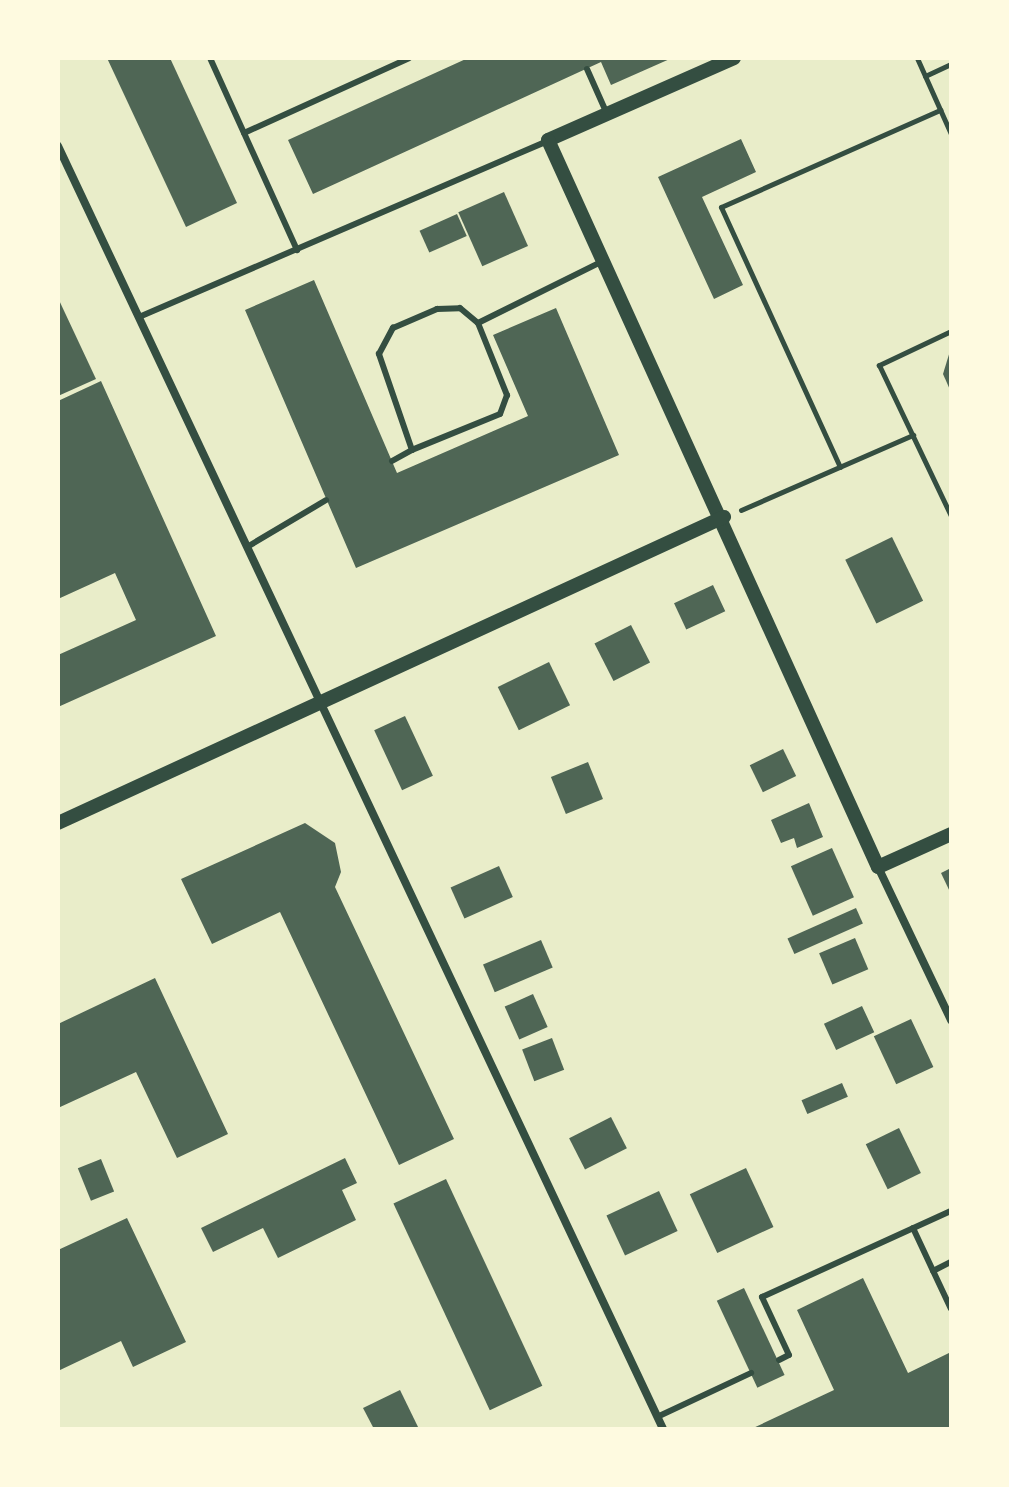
<!DOCTYPE html>
<html>
<head>
<meta charset="utf-8">
<style>
	body { margin:0 }
	#map { position:relative; width:1009px; height:1487px; overflow:hidden; background:#e9edc9; font-family:"Sofia Sans Condensed",sans-serif }
	div>[style] { position:absolute }
	[style*='--x'] { left:calc(var(--x)*1px); top:calc(var(--y)*1px); width:calc(var(--w)*1px); rotate:calc(var(--a)*1deg) }
	.building>* { inset:0; background:#4f6655; transform-origin:0 0 }
	.path>* { height:5px; margin:-2.5px; padding:0 2.5px; transform-origin:2.5px; border-radius:2.5px; background:#344e41 }
	.service>* { height:6px; margin:-3px; padding:0 3px; transform-origin:3px; border-radius:3px; background:#344e41 }
	.minor>* { height:8px; margin:-4px; padding:0 4px; transform-origin:4px; border-radius:4px; background:#344e41 }
	.tertiary>* { height:14px; margin:-7px; padding:0 7px; transform-origin:7px; border-radius:7px; background:#344e41 }
	span { translate:-50% -50%; white-space:nowrap; text-align:center; line-height:1.15; -webkit-text-stroke:6px #fefae0; paint-order:stroke }
	.frame { position:absolute; inset:0; border:60px solid #fefae0; pointer-events:none }
</style>
</head>
<body>
<div id="map">
	<div class="building">
		<div style="clip-path:polygon(107px 58px,170px 58px,237px 203px,186px 227px)"></div>
		<div style="clip-path:polygon(468px 58px,672px 58px,611px 85px,601px 62px,313px 194px,288px 140px)"></div>
		<div style="clip-path:polygon(741px 139px,756px 172px,702px 197px,743px 285px,714px 299px,658px 177px)"></div>
		<div style="left:504px;top:192px;width:59px;height:50px;rotate:66deg"></div>
		<div style="left:457px;top:214px;width:24px;height:41px;rotate:66deg"></div>
		<div style="clip-path:polygon(314px 280px,397px 473px,528px 416px,493px 335px,556px 308px,619px 455px,356px 568px,245px 310px)"></div>
		<div style="clip-path:polygon(58px 298px,96px 379px,58px 396px)"></div>
		<div style="clip-path:polygon(950px 351px,951px 351px,951px 392px,943px 374px)"></div>
		<div style="clip-path:polygon(101px 381px,216px 636px,58px 707px,58px 655px,136px 620px,115px 573px,58px 599px,58px 401px)"></div>
		<div style="left:892px;top:537px;width:71px;height:52px;rotate:64deg"></div>
		<div style="left:713px;top:585px;width:29px;height:43px;rotate:65deg"></div>
		<div style="left:631px;top:625px;width:42px;height:41px;rotate:63deg"></div>
		<div style="left:549px;top:662px;width:48px;height:57px;rotate:64deg"></div>
		<div style="left:405px;top:716px;width:66px;height:34px;rotate:65deg"></div>
		<div style="left:783px;top:749px;width:30px;height:37px;rotate:64deg"></div>
		<div style="left:588px;top:762px;width:40px;height:40px;rotate:68deg"></div>
		<div style="clip-path:polygon(809px 803px,823px 837px,797px 848px,794px 838px,781px 843px,771px 820px)"></div>
		<div style="clip-path:polygon(305px 823px,335px 843px,341px 872px,335px 887px,454px 1139px,399px 1165px,280px 912px,212px 944px,181px 879px)"></div>
		<div style="left:832px;top:848px;width:54px;height:45px;rotate:66deg"></div>
		<div style="left:499px;top:866px;width:34px;height:53px;rotate:66deg"></div>
		<div style="clip-path:polygon(951px 868px,951px 894px,941px 873px)"></div>
		<div style="left:856px;top:908px;width:17px;height:75px;rotate:66deg"></div>
		<div style="left:855px;top:938px;width:34px;height:39px;rotate:67deg"></div>
		<div style="left:541px;top:940px;width:30px;height:63px;rotate:67deg"></div>
		<div style="clip-path:polygon(155px 978px,228px 1134px,177px 1158px,136px 1072px,58px 1108px,58px 1024px)"></div>
		<div style="left:533px;top:994px;width:36px;height:31px;rotate:66deg"></div>
		<div style="left:862px;top:1006px;width:29px;height:42px;rotate:65deg"></div>
		<div style="left:911px;top:1019px;width:53px;height:41px;rotate:65deg"></div>
		<div style="left:552px;top:1038px;width:34px;height:32px;rotate:69deg"></div>
		<div style="left:842px;top:1083px;width:15px;height:44px;rotate:67deg"></div>
		<div style="left:611px;top:1117px;width:35px;height:47px;rotate:63deg"></div>
		<div style="left:899px;top:1128px;width:50px;height:37px;rotate:64deg"></div>
		<div style="clip-path:polygon(345px 1158px,357px 1183px,342px 1190px,356px 1220px,278px 1258px,263px 1228px,213px 1252px,201px 1228px)"></div>
		<div style="left:101px;top:1159px;width:35px;height:25px;rotate:68deg"></div>
		<div style="left:746px;top:1168px;width:65px;height:62px;rotate:65deg"></div>
		<div style="left:446px;top:1179px;width:228px;height:58px;rotate:65deg"></div>
		<div style="left:659px;top:1191px;width:44px;height:58px;rotate:65deg"></div>
		<div style="clip-path:polygon(127px 1218px,186px 1342px,133px 1367px,121px 1341px,58px 1371px,58px 1250px)"></div>
		<div style="clip-path:polygon(863px 1278px,908px 1373px,951px 1352px,951px 1429px,751px 1429px,834px 1390px,797px 1310px)"></div>
		<div style="left:744px;top:1288px;width:96px;height:30px;rotate:65deg"></div>
		<div style="clip-path:polygon(400px 1390px,419px 1429px,374px 1429px,363px 1408px)"></div>
	</div>
	<div class="path">
		<div style="--x:917;--y:58;--w:83;--a:65.9"></div>
		<div style="--x:925;--y:76;--w:29;--a:-25"></div>
		<div style="--x:951;--y:331;--w:80;--a:154.7"></div>
		<div style="--x:879;--y:365;--w:167;--a:64.5"></div>
		<div style="--x:840;--y:467;--w:286;--a:-114.6"></div>
		<div style="--x:721;--y:207;--w:240;--a:-23.9"></div>
		<div style="--x:741;--y:510;--w:188;--a:-23.6"></div>
	</div>
	<div class="service">
		<div style="--x:210;--y:58;--w:211;--a:65.6"></div>
		<div style="--x:587;--y:69;--w:49;--a:66"></div>
		<div style="--x:244;--y:133;--w:181;--a:-24.4"></div>
		<div style="--x:139;--y:317;--w:444;--a:-23.3"></div>
		<div style="--x:478;--y:323;--w:78;--a:68.1"></div>
		<div style="--x:507;--y:395;--w:20;--a:110"></div>
		<div style="--x:500;--y:414;--w:95;--a:157.8"></div>
		<div style="--x:412;--y:450;--w:102;--a:-109"></div>
		<div style="--x:379;--y:354;--w:30;--a:-62"></div>
		<div style="--x:393;--y:328;--w:48;--a:-23.4"></div>
		<div style="--x:437;--y:309;--w:23;--a:-2"></div>
		<div style="--x:460;--y:308;--w:23;--a:40"></div>
		<div style="--x:478;--y:323;--w:137;--a:-26.4"></div>
		<div style="--x:392;--y:461;--w:23;--a:-29"></div>
		<div style="--x:247;--y:547;--w:92;--a:-30.7"></div>
		<div style="--x:913;--y:1228;--w:89;--a:64.9"></div>
		<div style="--x:933;--y:1271;--w:20;--a:-27"></div>
		<div style="--x:779;--y:1360;--w:11;--a:-27"></div>
		<div style="--x:789;--y:1355;--w:64;--a:-115"></div>
		<div style="--x:762;--y:1297;--w:208;--a:-24.5"></div>
		<div style="--x:657;--y:1417;--w:104;--a:-25.1"></div>
	</div>
	<div class="minor">
		<div style="--x:58;--y:146;--w:1418;--a:64.75"></div>
		<div style="--x:878;--y:867;--w:170;--a:64.5"></div>
	</div>
	<div class="tertiary">
		<div style="--x:734;--y:58;--w:203;--a:156.2"></div>
		<div style="--x:548;--y:140;--w:798;--a:65.59"></div>
		<div style="--x:878;--y:867;--w:80;--a:-24.3"></div>
		<div style="--x:58;--y:823;--w:733;--a:-24.68"></div>
	</div>
	<div class="frame"></div>
</div>
</body>
</html>
